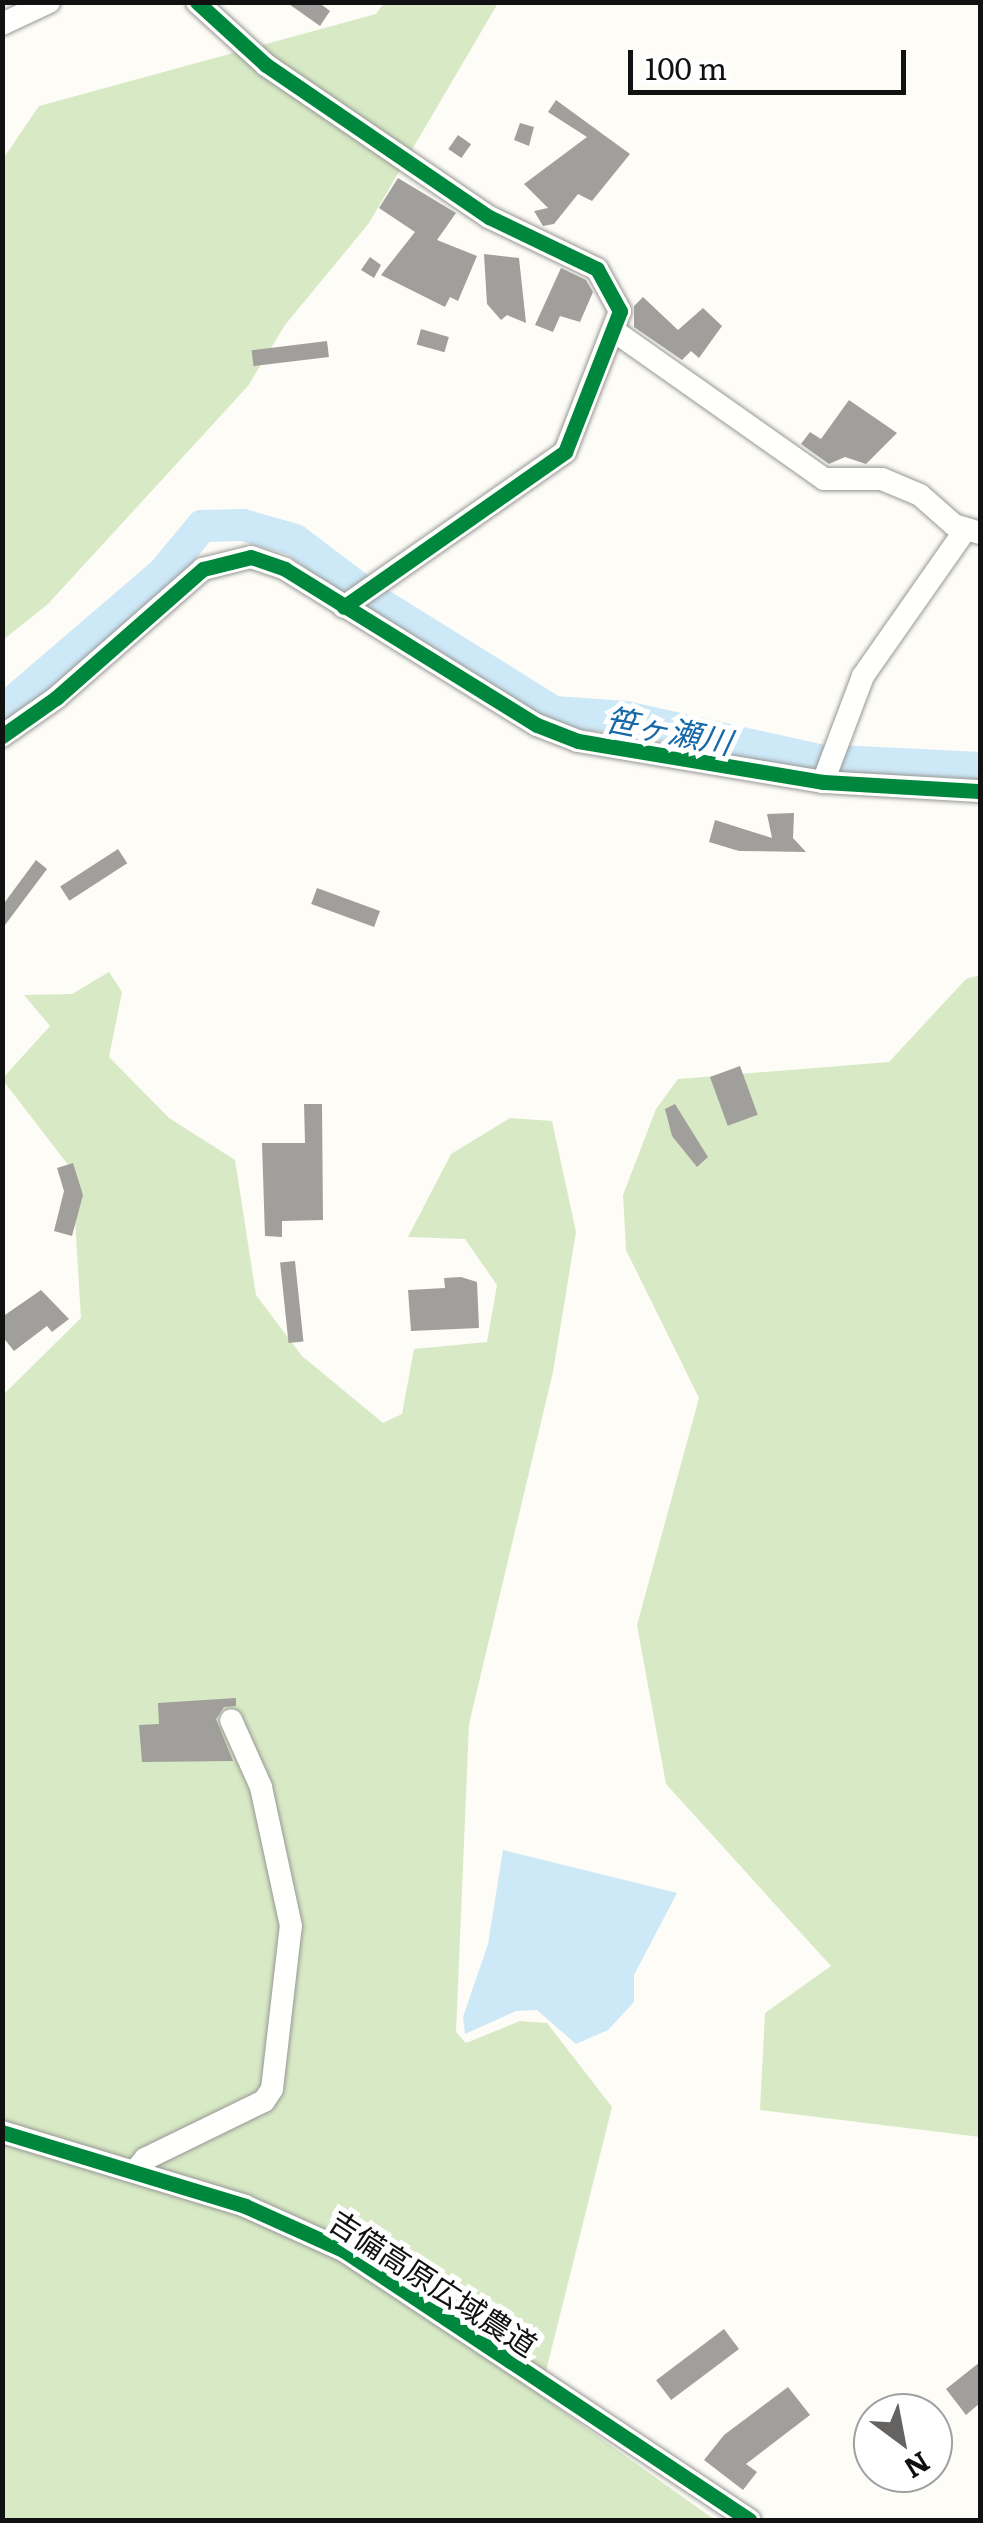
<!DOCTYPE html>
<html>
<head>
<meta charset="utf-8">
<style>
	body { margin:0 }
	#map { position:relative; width:983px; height:2523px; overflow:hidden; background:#fdfcf7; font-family:Literata,"Noto Sans JP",serif }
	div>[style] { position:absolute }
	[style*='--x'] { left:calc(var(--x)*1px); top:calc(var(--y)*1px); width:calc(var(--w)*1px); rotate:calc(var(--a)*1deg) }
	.forest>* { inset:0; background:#d8eac5 }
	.water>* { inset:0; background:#cde8f7 }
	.river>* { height:32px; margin:-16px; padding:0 16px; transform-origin:16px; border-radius:16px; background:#cde8f7 }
	.building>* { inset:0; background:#a19f9c; transform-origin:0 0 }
	.roads { filter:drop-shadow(0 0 2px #979795) drop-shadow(0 0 2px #979795) }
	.minor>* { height:22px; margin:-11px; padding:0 11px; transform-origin:11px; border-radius:11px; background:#fffffe }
	.cycleway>* { height:15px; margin:-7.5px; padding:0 7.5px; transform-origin:7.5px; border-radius:7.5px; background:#00873e }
	span { translate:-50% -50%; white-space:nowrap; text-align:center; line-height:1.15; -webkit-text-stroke:10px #fff; paint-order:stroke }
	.street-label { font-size:30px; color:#111 }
	.water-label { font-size:32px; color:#1768a6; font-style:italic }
	.frame { position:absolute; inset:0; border:5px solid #111; pointer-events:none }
	.north { position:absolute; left:853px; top:2393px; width:100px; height:100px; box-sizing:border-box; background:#fff; border:2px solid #a0a0a0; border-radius:50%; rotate:148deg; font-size:28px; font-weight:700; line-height:40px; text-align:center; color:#111 }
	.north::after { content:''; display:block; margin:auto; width:35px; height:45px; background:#646362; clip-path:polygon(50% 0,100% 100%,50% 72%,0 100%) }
	.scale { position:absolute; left:628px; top:50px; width:278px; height:45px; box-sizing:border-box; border:5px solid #111; border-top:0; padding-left:12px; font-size:30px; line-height:35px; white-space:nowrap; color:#111; -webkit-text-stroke:8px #fff; paint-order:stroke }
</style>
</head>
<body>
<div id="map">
	<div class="forest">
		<div style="clip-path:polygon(384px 3px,498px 3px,369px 223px,285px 325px,248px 386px,48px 604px,3px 640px,3px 159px,39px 106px,376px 14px)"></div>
		<div style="clip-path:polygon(109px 972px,122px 992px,109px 1057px,169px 1118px,235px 1160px,256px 1295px,302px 1356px,383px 1423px,402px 1414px,414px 1349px,487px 1342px,497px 1285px,465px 1239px,408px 1237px,451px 1154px,510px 1118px,552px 1121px,576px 1232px,553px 1372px,469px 1724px,456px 2032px,466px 2043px,520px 2021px,547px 2023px,612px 2107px,540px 2395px,715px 2520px,3px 2520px,3px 1395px,81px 1318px,72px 1170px,2px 1079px,50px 1026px,24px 995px,72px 994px)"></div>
		<div style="clip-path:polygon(980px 975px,980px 2137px,760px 2110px,765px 2013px,831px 1966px,666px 1784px,637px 1625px,699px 1398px,626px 1250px,623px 1195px,656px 1109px,678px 1079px,889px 1062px,966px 979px)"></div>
	</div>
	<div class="water">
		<div style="clip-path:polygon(503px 1850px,677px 1893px,634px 1975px,634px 2002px,608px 2030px,576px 2044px,537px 2010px,516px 2011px,465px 2034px,463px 2017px,488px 1944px)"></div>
	</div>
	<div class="river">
		<div style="--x:2;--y:711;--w:213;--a:-40.6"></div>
		<div style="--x:164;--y:572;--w:60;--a:-50.4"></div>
		<div style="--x:202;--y:526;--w:41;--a:-1.4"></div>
		<div style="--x:243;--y:525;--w:54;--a:16.1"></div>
		<div style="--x:295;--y:540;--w:99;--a:37.2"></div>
		<div style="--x:374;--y:600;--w:212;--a:31.9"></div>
		<div style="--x:554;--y:712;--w:72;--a:4"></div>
		<div style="--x:626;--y:717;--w:197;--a:12.6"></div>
		<div style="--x:818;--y:760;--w:162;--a:2.8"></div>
	</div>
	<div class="building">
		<div style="clip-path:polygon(286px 2px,318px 2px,330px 11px,320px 26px)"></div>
		<div style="clip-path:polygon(556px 100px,630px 154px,592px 201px,578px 194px,554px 224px,543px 226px,534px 211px,548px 208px,524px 184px,587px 137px,548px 112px)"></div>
		<div style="clip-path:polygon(520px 123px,534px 127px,529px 146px,514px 140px)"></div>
		<div style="left:458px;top:135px;width:16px;height:17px;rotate:35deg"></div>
		<div style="clip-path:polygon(398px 178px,456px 213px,437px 240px,477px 256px,458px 301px,450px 297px,445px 307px,381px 275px,415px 232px,379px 208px)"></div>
		<div style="clip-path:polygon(484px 254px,519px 258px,526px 323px,507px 315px,501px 320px,487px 304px)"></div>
		<div style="clip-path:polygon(370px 257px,381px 265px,374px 278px,361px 270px)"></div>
		<div style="clip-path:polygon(561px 268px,586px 280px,593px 292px,580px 322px,560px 316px,553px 332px,535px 325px)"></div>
		<div style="clip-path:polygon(643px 297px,678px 330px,703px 308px,722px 326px,699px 358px,691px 351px,682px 360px,634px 327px,634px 306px)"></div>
		<div style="left:421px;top:329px;width:29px;height:16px;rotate:16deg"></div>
		<div style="left:327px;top:341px;width:16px;height:76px;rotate:83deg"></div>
		<div style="clip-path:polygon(849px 400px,897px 433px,866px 464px,845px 457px,829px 464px,801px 444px,810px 432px,821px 439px)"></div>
		<div style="clip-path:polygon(794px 813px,793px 838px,806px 852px,739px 851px,709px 842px,715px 820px,772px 838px,767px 814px)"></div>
		<div style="left:118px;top:849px;width:17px;height:69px;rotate:57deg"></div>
		<div style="clip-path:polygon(36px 860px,47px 869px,2px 929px,2px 906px)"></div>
		<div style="left:317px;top:888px;width:67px;height:17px;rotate:20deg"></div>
		<div style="left:740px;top:1066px;width:52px;height:32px;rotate:70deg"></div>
		<div style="clip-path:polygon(304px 1104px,322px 1104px,323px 1220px,282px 1221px,282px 1237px,265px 1236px,262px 1143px,305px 1143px)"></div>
		<div style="clip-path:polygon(675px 1104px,708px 1157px,697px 1167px,672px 1136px,665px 1109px)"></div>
		<div style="clip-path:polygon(73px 1163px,83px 1195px,72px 1236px,54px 1231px,64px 1191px,57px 1168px)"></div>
		<div style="left:295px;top:1261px;width:81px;height:15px;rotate:84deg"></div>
		<div style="clip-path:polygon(461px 1277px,477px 1282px,479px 1328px,411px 1331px,408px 1290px,445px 1288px,444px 1278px)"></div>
		<div style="clip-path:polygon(41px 1290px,69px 1319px,52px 1332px,47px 1326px,14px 1351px,2px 1336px,2px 1317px)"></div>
		<div style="clip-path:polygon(236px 1698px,236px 1706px,224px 1707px,216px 1719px,233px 1761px,142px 1762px,139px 1725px,159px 1724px,158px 1703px)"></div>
		<div style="left:724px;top:2329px;width:25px;height:85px;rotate:53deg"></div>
		<div style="clip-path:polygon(980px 2362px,980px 2403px,966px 2415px,946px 2389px)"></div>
		<div style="clip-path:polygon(788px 2387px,810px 2415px,746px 2464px,757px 2472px,743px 2490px,704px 2460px,724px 2435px)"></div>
	</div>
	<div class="roads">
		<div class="minor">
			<div style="--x:197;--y:2;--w:93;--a:42.4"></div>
			<div style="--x:266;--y:65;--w:270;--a:34.3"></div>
			<div style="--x:489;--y:217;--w:120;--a:25.7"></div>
			<div style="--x:597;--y:269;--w:48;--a:61.3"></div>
			<div style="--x:620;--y:311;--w:151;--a:111.3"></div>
			<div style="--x:565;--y:452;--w:270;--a:145"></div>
			<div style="--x:2;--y:24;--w:52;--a:-25.1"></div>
			<div style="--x:617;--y:333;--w:253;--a:35.2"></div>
			<div style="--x:824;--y:479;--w:58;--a:0"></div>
			<div style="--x:882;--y:479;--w:41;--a:22.8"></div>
			<div style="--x:920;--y:495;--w:45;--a:41.4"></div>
			<div style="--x:954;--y:525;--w:27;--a:17"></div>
			<div style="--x:2;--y:736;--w:66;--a:-35.1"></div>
			<div style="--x:56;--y:698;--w:196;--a:-41.3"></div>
			<div style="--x:203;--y:569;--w:49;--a:-14"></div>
			<div style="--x:251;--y:557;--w:36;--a:19"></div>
			<div style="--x:285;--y:569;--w:296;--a:31.8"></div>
			<div style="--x:537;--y:725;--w:44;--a:21.3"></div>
			<div style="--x:578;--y:741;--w:248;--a:9.5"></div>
			<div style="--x:823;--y:782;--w:157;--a:3.3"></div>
			<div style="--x:823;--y:782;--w:113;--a:-69.3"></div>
			<div style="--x:863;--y:676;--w:179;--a:-55"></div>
			<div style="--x:2;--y:2132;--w:254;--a:16.9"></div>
			<div style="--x:245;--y:2206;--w:107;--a:24.2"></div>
			<div style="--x:343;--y:2250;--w:488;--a:33.6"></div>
			<div style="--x:135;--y:2171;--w:16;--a:-50"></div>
			<div style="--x:145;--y:2159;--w:132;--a:-26"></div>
			<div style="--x:264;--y:2101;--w:14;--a:-56"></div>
			<div style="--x:272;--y:2089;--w:164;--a:-83.4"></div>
			<div style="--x:291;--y:1926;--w:142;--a:-102.2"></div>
			<div style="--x:261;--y:1787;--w:73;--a:-114.1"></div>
		</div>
	</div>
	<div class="cycleway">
		<div style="--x:197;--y:2;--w:93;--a:42.4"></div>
		<div style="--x:266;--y:65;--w:270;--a:34.3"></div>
		<div style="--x:489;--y:217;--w:120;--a:25.7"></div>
		<div style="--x:597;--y:269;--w:48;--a:61.3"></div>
		<div style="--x:620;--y:311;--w:151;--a:111.3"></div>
		<div style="--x:565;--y:452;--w:270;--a:145"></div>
		<div style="--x:2;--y:736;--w:66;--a:-35.1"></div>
		<div style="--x:56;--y:698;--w:196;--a:-41.3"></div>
		<div style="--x:203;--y:569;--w:49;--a:-14"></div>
		<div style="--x:251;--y:557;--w:36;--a:19"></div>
		<div style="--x:285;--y:569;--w:296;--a:31.8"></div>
		<div style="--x:537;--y:725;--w:44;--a:21.3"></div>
		<div style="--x:578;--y:741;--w:248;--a:9.5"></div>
		<div style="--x:823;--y:782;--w:157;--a:3.3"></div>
		<div style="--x:2;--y:2132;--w:254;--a:16.9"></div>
		<div style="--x:245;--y:2206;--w:107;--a:24.2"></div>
		<div style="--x:343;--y:2250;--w:488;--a:33.6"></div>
	</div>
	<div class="street-label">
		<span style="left:434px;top:2282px;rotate:33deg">吉備高原広域農道</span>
	</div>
	<div class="water-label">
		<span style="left:669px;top:729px;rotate:11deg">笹ヶ瀬川</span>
	</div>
	<div class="frame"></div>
	<div class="north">N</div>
	<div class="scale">100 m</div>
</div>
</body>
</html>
